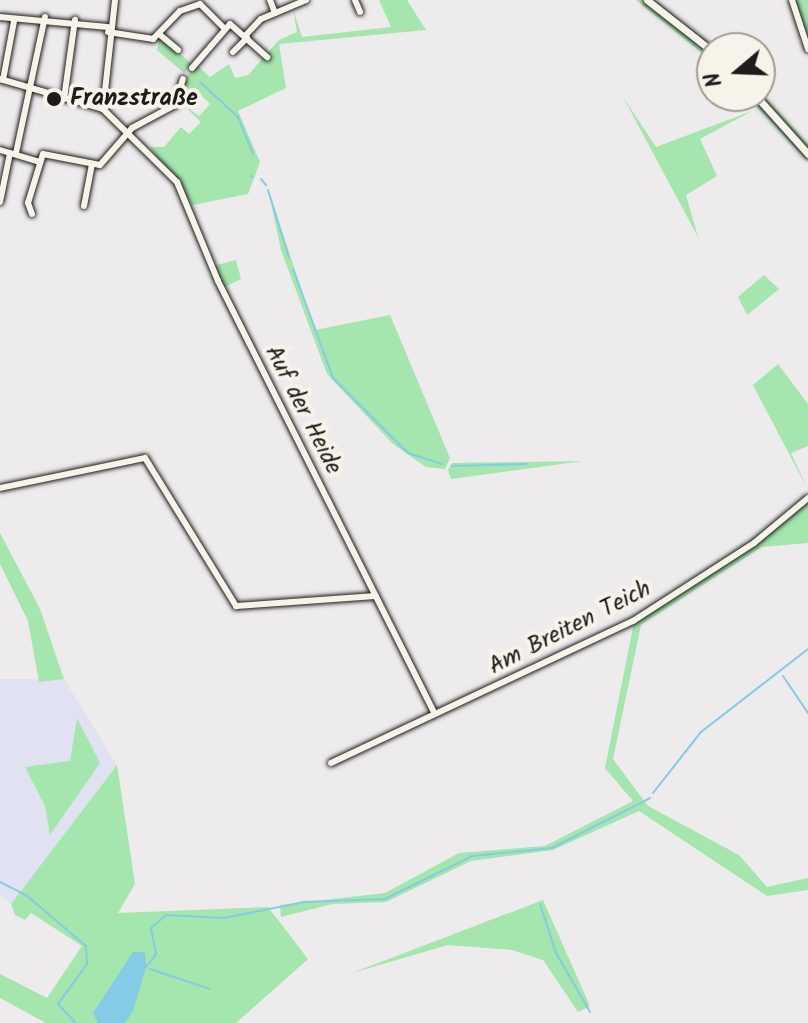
<!DOCTYPE html>
<html>
<head>
<meta charset="utf-8">
<style>
	body { margin:0 }
	#map { position:relative; width:808px; height:1023px; overflow:hidden; background:#edebec; font-family:Kalam,sans-serif }
	div>[style] { position:absolute }
	[style*='--x'] { left:calc(var(--x)*1px); top:calc(var(--y)*1px); width:calc(var(--w)*1px); rotate:calc(var(--a)*1deg) }
	.built>* { inset:0; background:#e1e2f1 }
	.green>* { inset:0; background:#a5e5ae }
	.water>* { inset:0; background:#84cbe5 }
	.stream>* { height:2px; margin:-1px; padding:0 1px; transform-origin:1px; border-radius:1px; background:#84cbe5 }
	.roads { filter:drop-shadow(0 0 2px #1c1c1c) drop-shadow(0 0 2px #1c1c1c) }
	.minor>* { height:6px; margin:-3px; padding:0 3px; transform-origin:3px; border-radius:3px; background:#f7f3e8 }
	.tertiary>* { height:7px; margin:-3.5px; padding:0 3.5px; transform-origin:3.5px; border-radius:3.5px; background:#f7f3e8 }
	.dots>* { width:22px; height:22px; translate:-50% -50%; box-sizing:border-box; border:4px solid #f7f3e8; border-radius:50% }
	span { translate:-50% -50%; white-space:nowrap; text-align:center; line-height:1.15; -webkit-text-stroke:8px #f7f3e8; paint-order:stroke }
	.poi-label { font-size:24px; color:#1c1c1c; font-weight:700 }
	.left { translate:0 -50%; text-align:left }
	.street-label { font-size:24px; color:#1c1c1c }
	.north { position:absolute; left:696px; top:32px; width:80px; height:80px; box-sizing:border-box; background:#f7f3e8; border:2px solid #9f9d96; border-radius:50%; rotate:251deg; font-size:22px; font-weight:700; line-height:32px; text-align:center; color:#1c1c1c }
	.north::after { content:''; display:block; margin:auto; width:28px; height:36px; background:#1c1c1c; clip-path:polygon(50% 0,100% 100%,50% 72%,0 100%) }
</style>
</head>
<body>
<div id="map">
	<div class="built">
		<div style="clip-path:polygon(0 679px,64px 679px,117px 765px,11px 904px,0 895px)"></div>
	</div>
	<div class="green">
		<div style="clip-path:polygon(379px 0,407px 0,426px 30px,279px 44px,286px 88px,238px 111px,260px 162px,248px 194px,193px 205px,150px 147px,164px 147px,181px 127px,189px 134px,201px 122px,180px 102px,199px 116px,210px 104px,194px 88px,182px 95px,181px 83px,197px 65px,210px 77px,229px 64px,235px 78px,248px 75px,279px 40px,297px 32px,293px 9px,302px 37px,391px 27px)"></div>
		<div style="clip-path:polygon(636px 0,654px 0,712px 45px,712px 61px)"></div>
		<div style="clip-path:polygon(795px 0,808px 0,808px 37px,802px 21px)"></div>
		<div style="clip-path:polygon(160px 36px,192px 64px,184px 73px,157px 50px)"></div>
		<div style="clip-path:polygon(760px 92px,808px 144px,808px 162px,747px 96px)"></div>
		<div style="clip-path:polygon(623px 97px,656px 147px,752px 111px,700px 139px,717px 176px,686px 195px,698px 237px)"></div>
		<div style="clip-path:polygon(268px 189px,315px 330px,390px 315px,450px 458px,445px 469px,426px 467px,393px 444px,327px 374px,281px 250px)"></div>
		<div style="clip-path:polygon(236px 260px,241px 279px,223px 288px,213px 266px)"></div>
		<div style="clip-path:polygon(764px 275px,779px 289px,747px 315px,738px 297px)"></div>
		<div style="clip-path:polygon(778px 364px,808px 404px,808px 446px,791px 453px,808px 490px,753px 385px)"></div>
		<div style="clip-path:polygon(583px 461px,451px 479px,448px 470px,452px 463px)"></div>
		<div style="clip-path:polygon(808px 500px,808px 543px,762px 547px,641px 625px,613px 759px,648px 806px,739px 855px,767px 887px,808px 878px,808px 890px,767px 896px,639px 811px,553px 850px,471px 861px,386px 902px,333px 904px,281px 917px,280px 905px,385px 893px,459px 853px,545px 846px,633px 801px,605px 768px,634px 622px)"></div>
		<div style="clip-path:polygon(0 533px,40px 609px,64px 679px,39px 682px,28px 621px,0 564px)"></div>
		<div style="clip-path:polygon(77px 718px,100px 763px,50px 835px,45px 806px,25px 767px,70px 761px)"></div>
		<div style="clip-path:polygon(117px 765px,135px 884px,118px 913px,268px 907px,308px 959px,236px 1023px,46px 1023px,0 998px,0 974px,47px 998px,82px 946px,31px 913px,25px 920px,15px 915px,11px 904px)"></div>
		<div style="clip-path:polygon(543px 900px,590px 1006px,578px 1012px,543px 960px,512px 950px,448px 945px,352px 973px)"></div>
	</div>
	<div class="water">
		<div style="clip-path:polygon(133px 952px,145px 952px,146px 967px,133px 1011px,125px 1023px,98px 1023px,93px 1013px)"></div>
	</div>
	<div class="stream">
		<div style="--x:200;--y:82;--w:52;--a:42.6"></div>
		<div style="--x:238;--y:117;--w:40;--a:68"></div>
		<div style="--x:251;--y:176;--w:2;--a:27"></div>
		<div style="--x:261;--y:179;--w:8;--a:50"></div>
		<div style="--x:268;--y:190;--w:71;--a:72.8"></div>
		<div style="--x:293;--y:269;--w:116;--a:69.8"></div>
		<div style="--x:333;--y:378;--w:106;--a:45"></div>
		<div style="--x:408;--y:453;--w:36;--a:18"></div>
		<div style="--x:452;--y:466;--w:74;--a:-1.5"></div>
		<div style="--x:783;--y:676;--w:45;--a:56"></div>
		<div style="--x:653;--y:793;--w:78;--a:-51.8"></div>
		<div style="--x:701;--y:732;--w:135;--a:-37.8"></div>
		<div style="--x:0;--y:882;--w:29;--a:27"></div>
		<div style="--x:26;--y:895;--w:79;--a:40.4"></div>
		<div style="--x:86;--y:946;--w:18;--a:87"></div>
		<div style="--x:87;--y:964;--w:49;--a:125.9"></div>
		<div style="--x:58;--y:1004;--w:26;--a:47"></div>
		<div style="--x:540;--y:904;--w:52;--a:71.9"></div>
		<div style="--x:556;--y:953;--w:68;--a:60"></div>
		<div style="--x:146;--y:967;--w:16;--a:-52"></div>
		<div style="--x:156;--y:954;--w:26;--a:-101"></div>
		<div style="--x:151;--y:928;--w:20;--a:-41"></div>
		<div style="--x:166;--y:915;--w:58;--a:3"></div>
		<div style="--x:224;--y:918;--w:82;--a:-11.3"></div>
		<div style="--x:304;--y:902;--w:81;--a:-2.1"></div>
		<div style="--x:385;--y:899;--w:97;--a:-26.3"></div>
		<div style="--x:472;--y:856;--w:80;--a:-5.7"></div>
		<div style="--x:552;--y:848;--w:110;--a:-27"></div>
		<div style="--x:150;--y:969;--w:63;--a:18.4"></div>
	</div>
	<div class="roads">
		<div class="minor">
			<div style="--x:270;--y:0;--w:14;--a:69"></div>
			<div style="--x:355;--y:0;--w:13;--a:67"></div>
			<div style="--x:792;--y:0;--w:52;--a:71.9"></div>
			<div style="--x:0;--y:17;--w:108;--a:5.3"></div>
			<div style="--x:108;--y:32;--w:46;--a:8.8"></div>
			<div style="--x:153;--y:39;--w:39;--a:-46"></div>
			<div style="--x:180;--y:11;--w:21;--a:-19"></div>
			<div style="--x:200;--y:4;--w:35;--a:45"></div>
			<div style="--x:159;--y:34;--w:25;--a:40"></div>
			<div style="--x:245;--y:36;--w:23;--a:-47"></div>
			<div style="--x:261;--y:19;--w:49;--a:-22.9"></div>
			<div style="--x:233;--y:52;--w:20;--a:-45"></div>
			<div style="--x:192;--y:68;--w:58;--a:-49.2"></div>
			<div style="--x:230;--y:24;--w:50;--a:41.7"></div>
			<div style="--x:0;--y:79;--w:107;--a:16.2"></div>
			<div style="--x:103;--y:109;--w:104;--a:44.6"></div>
			<div style="--x:177;--y:182;--w:107;--a:67.5"></div>
			<div style="--x:218;--y:281;--w:484;--a:63.4"></div>
			<div style="--x:3;--y:80;--w:60;--a:-79.4"></div>
			<div style="--x:64;--y:99;--w:80;--a:-82.1"></div>
			<div style="--x:103;--y:109;--w:110;--a:-83.7"></div>
			<div style="--x:0;--y:150;--w:42;--a:16.7"></div>
			<div style="--x:16;--y:153;--w:139;--a:-78"></div>
			<div style="--x:0;--y:202;--w:50;--a:-78.5"></div>
			<div style="--x:84;--y:206;--w:43;--a:-79.2"></div>
			<div style="--x:32;--y:214;--w:12;--a:-110"></div>
			<div style="--x:28;--y:203;--w:51;--a:-73"></div>
			<div style="--x:43;--y:154;--w:58;--a:10.9"></div>
			<div style="--x:100;--y:165;--w:49;--a:-49.1"></div>
			<div style="--x:132;--y:128;--w:49;--a:-28.1"></div>
			<div style="--x:175;--y:105;--w:27;--a:-73"></div>
			<div style="--x:0;--y:488;--w:148;--a:-11.7"></div>
			<div style="--x:145;--y:458;--w:174;--a:58.4"></div>
			<div style="--x:236;--y:606;--w:140;--a:-4.1"></div>
			<div style="--x:331;--y:763;--w:334;--a:-25.2"></div>
			<div style="--x:633;--y:621;--w:144;--a:-32.8"></div>
			<div style="--x:754;--y:543;--w:70;--a:-39.8"></div>
		</div>
		<div class="tertiary">
			<div style="--x:647;--y:0;--w:83;--a:38.1"></div>
			<div style="--x:756;--y:96;--w:78;--a:48.1"></div>
		</div>
	</div>
	<div class="dots">
		<div style="left:54px;top:99px;background:#1c1c1c"></div>
	</div>
	<div class="poi-label">
		<span class="left" style="left:70px;top:99px">Franzstraße</span>
	</div>
	<div class="street-label">
		<span style="left:303px;top:410px;rotate:63deg">Auf der Heide</span>
		<span style="left:570px;top:628px;rotate:-27deg">Am Breiten Teich</span>
	</div>
	<div class="north">N</div>
</div>
</body>
</html>
